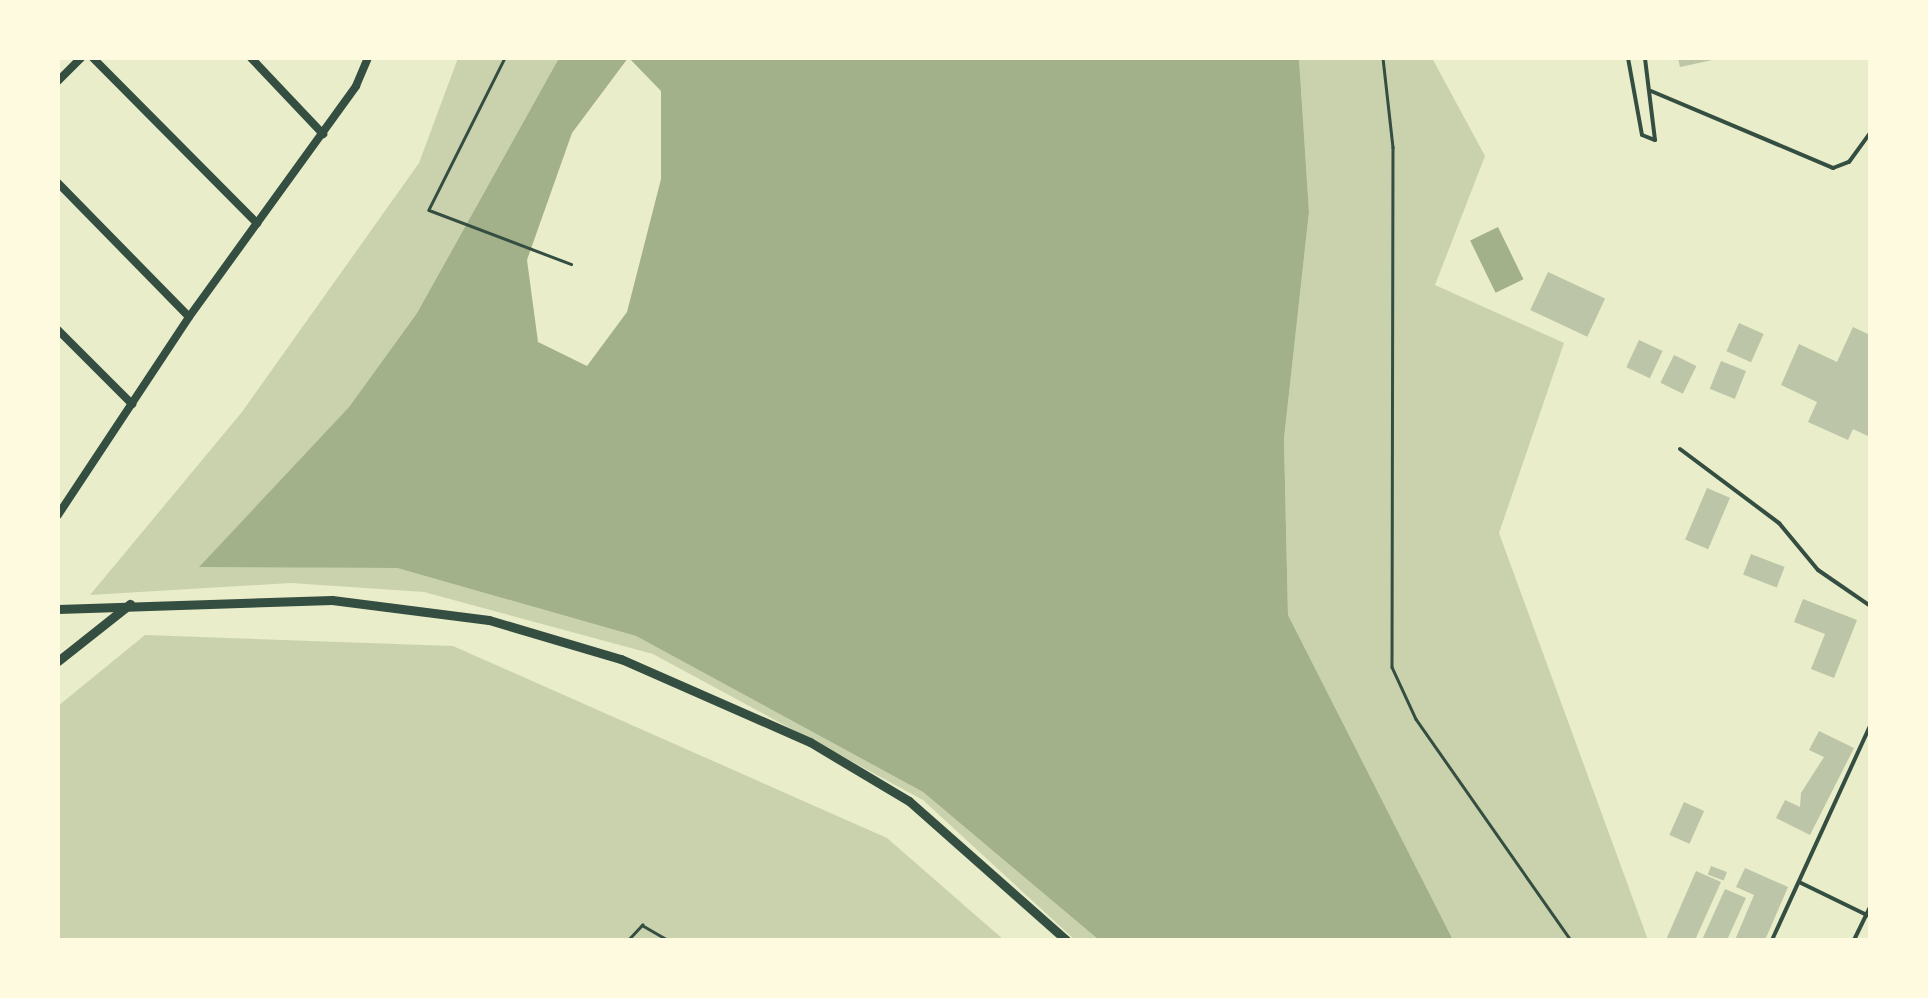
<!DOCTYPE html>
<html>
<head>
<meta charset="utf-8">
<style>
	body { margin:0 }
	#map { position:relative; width:1928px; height:998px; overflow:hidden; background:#e9edc9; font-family:"Fira Sans",sans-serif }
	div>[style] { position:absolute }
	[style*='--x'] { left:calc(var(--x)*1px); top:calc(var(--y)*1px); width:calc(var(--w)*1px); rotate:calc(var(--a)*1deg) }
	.green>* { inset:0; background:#cad2ad }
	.water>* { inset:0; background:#a3b18a; transform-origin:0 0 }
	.building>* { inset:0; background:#bcc5a7; transform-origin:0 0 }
	.path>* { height:2.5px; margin:-1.25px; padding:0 1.25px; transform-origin:1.25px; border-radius:1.25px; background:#344e41 }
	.service>* { height:4px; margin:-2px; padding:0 2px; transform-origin:2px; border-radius:2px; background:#344e41 }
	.minor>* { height:8px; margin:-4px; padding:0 4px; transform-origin:4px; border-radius:4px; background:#344e41 }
	.tertiary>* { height:9px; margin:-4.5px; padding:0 4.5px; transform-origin:4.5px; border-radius:4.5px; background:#344e41 }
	span { translate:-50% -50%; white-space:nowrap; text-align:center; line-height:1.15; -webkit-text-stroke:10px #fefae0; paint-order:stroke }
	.frame { position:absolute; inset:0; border:60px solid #fefae0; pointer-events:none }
</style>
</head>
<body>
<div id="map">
	<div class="green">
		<div style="clip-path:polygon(458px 58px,559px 58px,417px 313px,349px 407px,200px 566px,397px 568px,636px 636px,923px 792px,1099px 940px,1075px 940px,923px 800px,653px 654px,424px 592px,291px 583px,90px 595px,242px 412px,419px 163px)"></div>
		<div style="clip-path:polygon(1299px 58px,1432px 58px,1485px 156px,1435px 285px,1564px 343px,1499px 533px,1648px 940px,1453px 940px,1288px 615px,1284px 439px,1309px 212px)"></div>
		<div style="clip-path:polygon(145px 635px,453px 646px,887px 838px,1004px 940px,58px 940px,58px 706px)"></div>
	</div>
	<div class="water">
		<div style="clip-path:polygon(559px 58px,628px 58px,572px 133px,527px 260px,538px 342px,587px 366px,627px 312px,661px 179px,661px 91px,629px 58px,1299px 58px,1309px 212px,1284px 439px,1288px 615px,1453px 940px,1099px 940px,923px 792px,636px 636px,397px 568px,199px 567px,349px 407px,417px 313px)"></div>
		<div style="left:1498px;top:227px;width:58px;height:31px;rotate:64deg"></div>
	</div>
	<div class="building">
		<div style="clip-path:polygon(1678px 58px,1717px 58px,1717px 59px,1680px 67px)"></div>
		<div style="left:1548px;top:272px;width:63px;height:42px;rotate:25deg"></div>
		<div style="left:1739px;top:323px;width:27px;height:31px;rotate:24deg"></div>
		<div style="clip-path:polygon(1853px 327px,1870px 335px,1870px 437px,1853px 429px,1848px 440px,1808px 422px,1817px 402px,1781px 385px,1799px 344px,1837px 362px)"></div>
		<div style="left:1639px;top:340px;width:26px;height:30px;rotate:25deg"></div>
		<div style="left:1674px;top:355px;width:25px;height:31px;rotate:26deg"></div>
		<div style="left:1721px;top:361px;width:27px;height:30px;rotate:22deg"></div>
		<div style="left:1707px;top:488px;width:25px;height:56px;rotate:23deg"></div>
		<div style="left:1751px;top:554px;width:36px;height:22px;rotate:21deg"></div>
		<div style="clip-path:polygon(1803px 599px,1857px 620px,1834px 678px,1811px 669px,1825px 634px,1794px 622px)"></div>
		<div style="clip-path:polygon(1819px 731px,1854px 748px,1810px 835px,1776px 818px,1785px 800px,1800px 807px,1801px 793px,1824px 757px,1809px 750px)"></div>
		<div style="left:1684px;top:802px;width:22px;height:36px;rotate:24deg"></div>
		<div style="left:1711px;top:866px;width:17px;height:9px;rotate:21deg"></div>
		<div style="clip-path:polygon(1745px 868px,1788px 887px,1765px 940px,1735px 940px,1754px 895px,1736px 887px)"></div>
		<div style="clip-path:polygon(1696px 871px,1721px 882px,1695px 940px,1666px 940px)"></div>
		<div style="clip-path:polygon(1725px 889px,1746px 898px,1727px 940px,1702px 940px)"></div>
	</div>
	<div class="path">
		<div style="--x:505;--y:58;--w:170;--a:116.6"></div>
		<div style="--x:429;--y:210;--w:152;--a:20.8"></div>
		<div style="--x:1383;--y:58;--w:90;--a:83.6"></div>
		<div style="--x:1393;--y:147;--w:520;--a:90.11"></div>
		<div style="--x:1392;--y:667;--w:57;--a:65.2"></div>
		<div style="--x:1416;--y:719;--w:270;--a:55"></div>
		<div style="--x:628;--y:940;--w:21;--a:-47"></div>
		<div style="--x:642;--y:925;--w:30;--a:30"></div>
	</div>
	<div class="service">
		<div style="--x:1628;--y:58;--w:78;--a:79.7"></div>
		<div style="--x:1642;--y:135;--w:14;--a:21"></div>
		<div style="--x:1655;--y:140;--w:83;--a:-97"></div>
		<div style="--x:1651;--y:91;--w:198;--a:22.9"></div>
		<div style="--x:1833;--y:168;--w:17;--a:-21"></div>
		<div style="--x:1849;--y:162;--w:36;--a:-54"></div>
		<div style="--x:1680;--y:449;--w:124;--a:36.8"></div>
		<div style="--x:1779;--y:523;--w:61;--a:50.3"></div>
		<div style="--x:1818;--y:570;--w:62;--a:34.5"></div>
		<div style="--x:1799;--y:882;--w:76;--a:25.9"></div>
		<div style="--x:1772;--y:940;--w:235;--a:-65.4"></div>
		<div style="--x:1854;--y:940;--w:37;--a:-64"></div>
	</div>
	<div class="minor">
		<div style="--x:93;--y:58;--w:233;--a:45.2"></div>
		<div style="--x:251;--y:58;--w:105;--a:46.5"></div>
		<div style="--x:58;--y:81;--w:33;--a:-45"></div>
		<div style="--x:58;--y:183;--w:187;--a:45.6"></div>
		<div style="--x:58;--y:330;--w:105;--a:45"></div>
		<div style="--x:58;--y:515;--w:237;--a:-56.5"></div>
		<div style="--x:189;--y:317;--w:285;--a:-54.1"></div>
		<div style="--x:356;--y:86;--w:30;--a:-67"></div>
	</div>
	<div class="tertiary">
		<div style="--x:58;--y:609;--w:274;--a:-1.9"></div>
		<div style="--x:332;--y:600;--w:158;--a:7.3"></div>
		<div style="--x:489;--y:620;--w:138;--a:16.5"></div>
		<div style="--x:621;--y:659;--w:206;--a:23.7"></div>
		<div style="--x:810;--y:742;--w:115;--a:30.8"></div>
		<div style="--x:909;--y:801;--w:210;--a:41.5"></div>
		<div style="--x:58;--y:661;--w:92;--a:-38.4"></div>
	</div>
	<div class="frame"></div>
</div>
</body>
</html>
